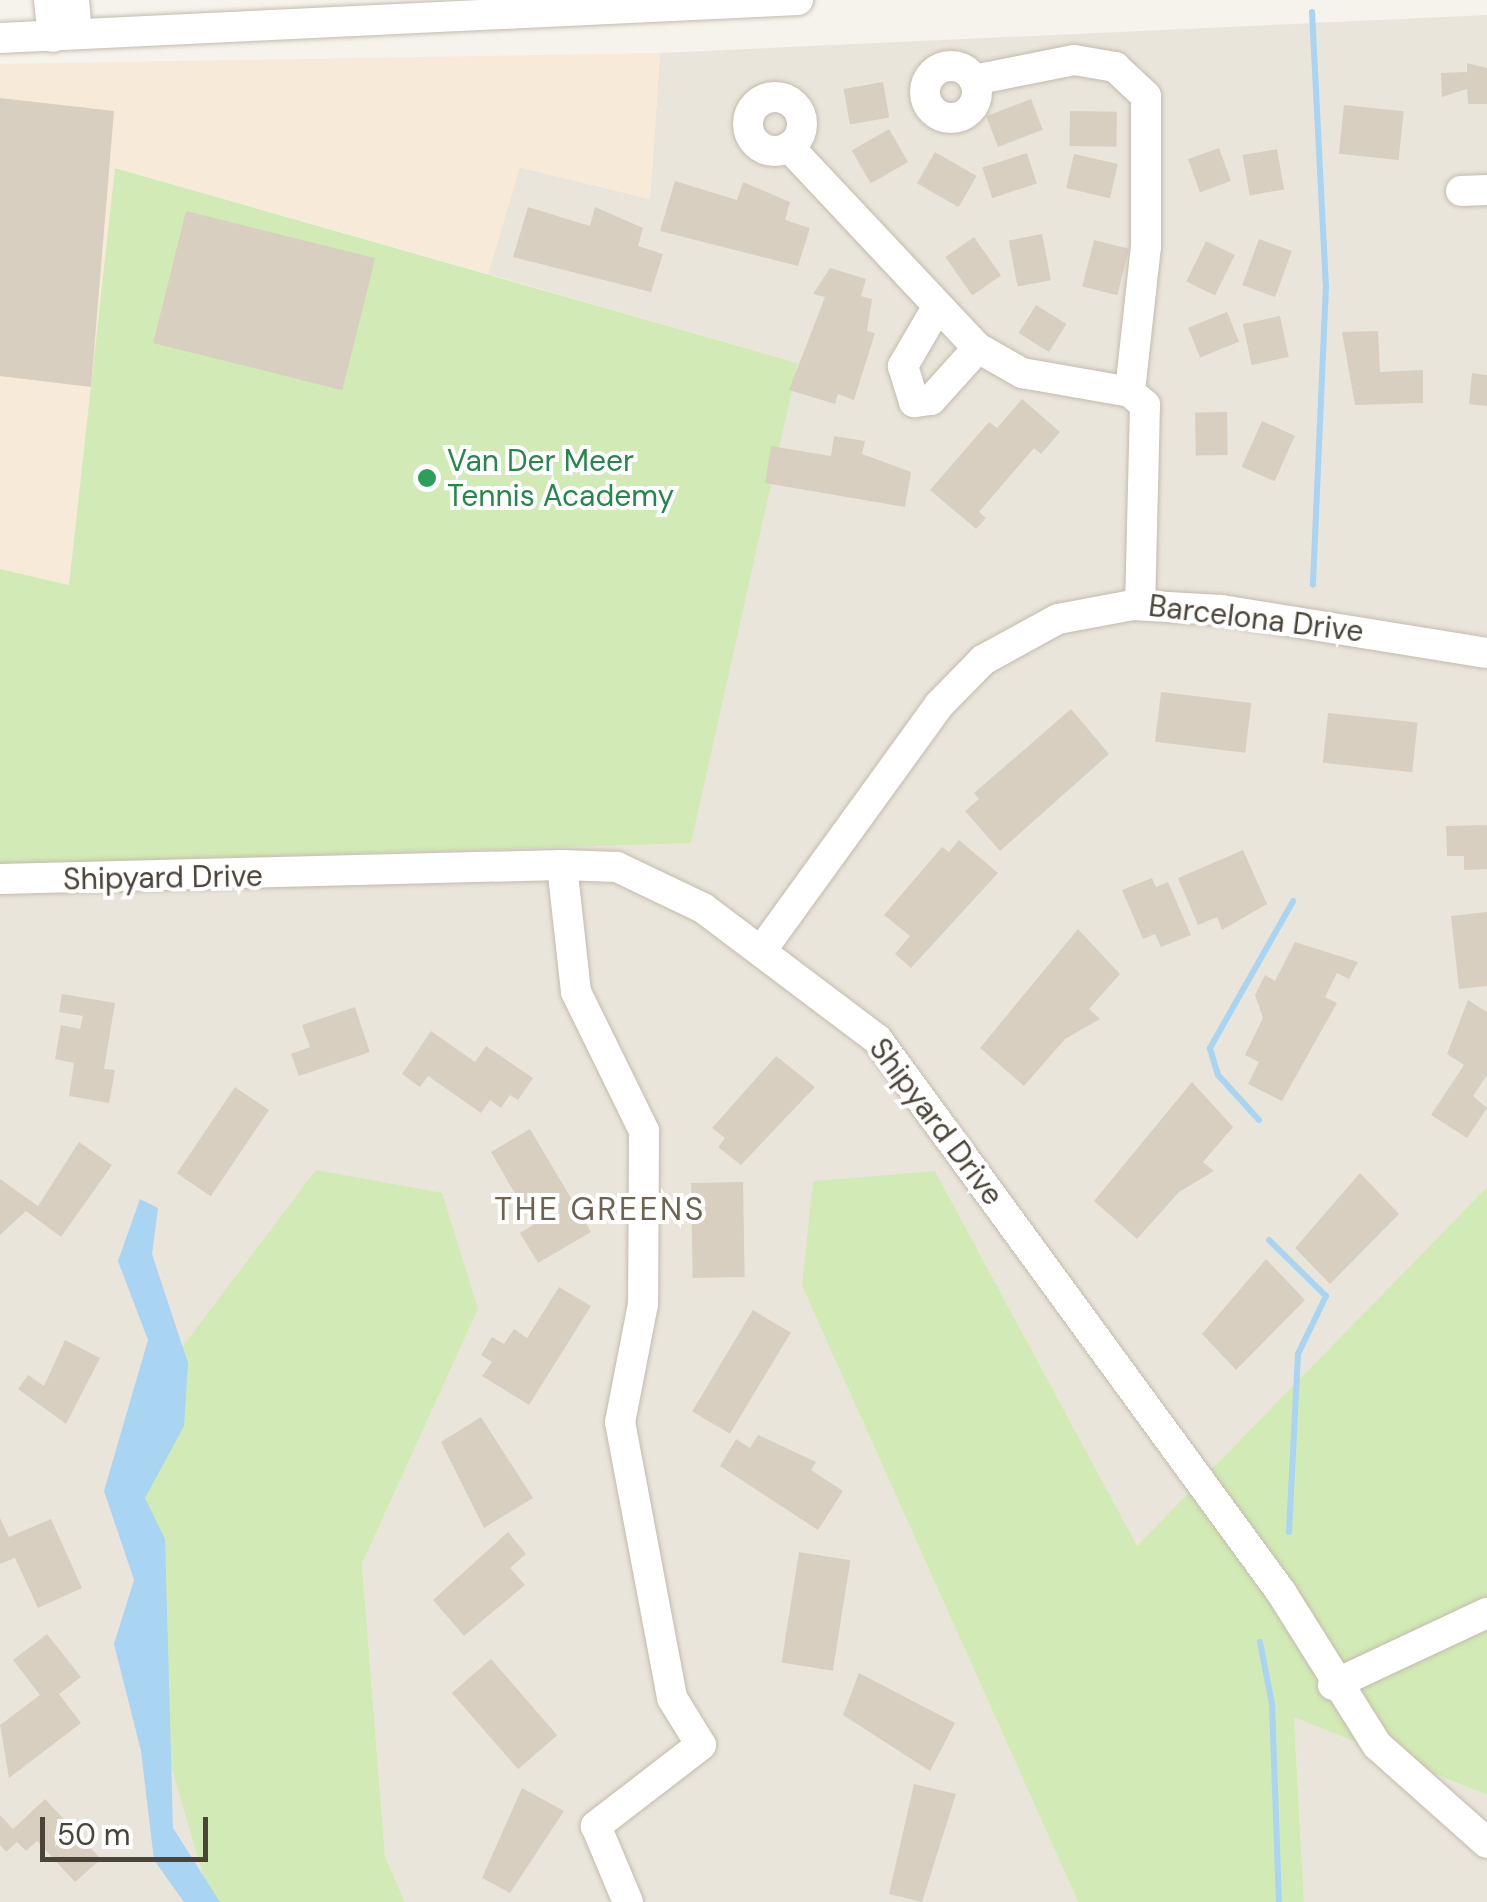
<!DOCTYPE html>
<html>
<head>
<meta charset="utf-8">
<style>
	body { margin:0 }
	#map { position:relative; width:1487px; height:1902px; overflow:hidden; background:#f6f3ec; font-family:"DM Sans",sans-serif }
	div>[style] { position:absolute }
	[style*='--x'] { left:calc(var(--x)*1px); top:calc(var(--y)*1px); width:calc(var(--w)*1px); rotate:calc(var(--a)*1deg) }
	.residential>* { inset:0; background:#eae5da }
	.commercial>* { inset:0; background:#f7ead8 }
	.green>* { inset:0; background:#d2eab5 }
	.water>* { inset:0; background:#a9d4f2 }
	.stream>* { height:6px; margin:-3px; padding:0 3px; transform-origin:3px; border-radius:3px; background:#a9d4f2 }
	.building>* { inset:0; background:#d8cfc1; transform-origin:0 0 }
	.roads { filter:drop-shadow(0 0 2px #c2bbae) drop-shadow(0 0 2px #c2bbae) }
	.minor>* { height:30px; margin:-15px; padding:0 15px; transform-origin:15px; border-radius:15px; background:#fff }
	.minor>.ring { margin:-15px; padding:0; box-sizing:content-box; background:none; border:30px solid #fff; border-radius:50% }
	.dots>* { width:28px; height:28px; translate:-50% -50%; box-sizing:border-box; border:5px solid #fff; border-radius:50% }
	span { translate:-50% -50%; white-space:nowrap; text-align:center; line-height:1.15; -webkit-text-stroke:8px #fff; paint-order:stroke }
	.leisure-label { font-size:30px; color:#27864d }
	.left { translate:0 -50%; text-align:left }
	.street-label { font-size:30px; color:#4b4439 }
	.neighbourhood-label { font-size:32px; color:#6e6250; letter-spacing:2.5px }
	.scale { position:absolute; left:40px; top:1817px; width:168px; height:45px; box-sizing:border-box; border:5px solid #4b4439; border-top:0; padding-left:12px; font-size:30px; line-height:35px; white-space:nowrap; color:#4b4439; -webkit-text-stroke:8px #fff; paint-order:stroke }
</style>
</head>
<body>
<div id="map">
	<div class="residential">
		<div style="clip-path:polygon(1487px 15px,1487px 1187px,1137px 1547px,935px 1171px,802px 1286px,1078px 1902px,405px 1902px,385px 1856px,362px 1564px,478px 1309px,207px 1883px,211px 1902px,0 1902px,0 865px,798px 363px,488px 274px,519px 167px,650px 199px,660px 53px)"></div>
		<div style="clip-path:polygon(1294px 1716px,1487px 1795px,1487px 1902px,1304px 1902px)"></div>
	</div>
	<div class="commercial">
		<div style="clip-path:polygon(660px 53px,650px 199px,520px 167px,488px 274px,116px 168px,69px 585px,0 569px,0 64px)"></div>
	</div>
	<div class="green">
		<div style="clip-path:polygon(115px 168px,798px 363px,691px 843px,0 865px,0 569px,69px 585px)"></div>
		<div style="clip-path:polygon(316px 1170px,442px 1193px,478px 1309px,362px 1564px,385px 1856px,405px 1902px,211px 1902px,162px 1735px,139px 1404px)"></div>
		<div style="clip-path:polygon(935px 1171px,1137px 1546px,1487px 1187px,1487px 1795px,1294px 1717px,1304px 1902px,1078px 1902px,802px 1286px,813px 1181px)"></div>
	</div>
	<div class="water">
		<div style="clip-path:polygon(140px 1199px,158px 1208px,152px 1254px,188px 1363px,184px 1426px,145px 1498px,165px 1539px,173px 1828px,220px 1902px,184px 1902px,154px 1860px,141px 1751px,114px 1644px,134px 1580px,104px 1491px,148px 1340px,118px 1261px)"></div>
	</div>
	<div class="stream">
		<div style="--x:1312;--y:12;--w:273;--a:87.1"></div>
		<div style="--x:1326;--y:285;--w:300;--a:92.5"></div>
		<div style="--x:1259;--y:1120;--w:61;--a:-132.3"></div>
		<div style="--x:1218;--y:1075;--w:28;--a:-107"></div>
		<div style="--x:1210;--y:1048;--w:169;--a:-60.5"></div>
		<div style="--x:1269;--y:1240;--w:80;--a:44.5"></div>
		<div style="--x:1326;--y:1296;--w:64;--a:115.8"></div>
		<div style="--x:1298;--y:1354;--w:178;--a:92.9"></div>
		<div style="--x:1260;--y:1642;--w:63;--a:79"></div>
		<div style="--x:1272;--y:1704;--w:198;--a:88"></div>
	</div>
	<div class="building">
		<div style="clip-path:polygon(1467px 63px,1487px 68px,1487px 104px,1468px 104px,1467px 89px,1442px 97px,1441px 73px,1467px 72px)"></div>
		<div style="left:883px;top:82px;width:36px;height:40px;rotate:80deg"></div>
		<div style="clip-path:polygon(0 98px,114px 111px,91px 387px,0 376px)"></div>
		<div style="left:1031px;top:99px;width:33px;height:48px;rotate:69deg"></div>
		<div style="left:1344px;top:105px;width:60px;height:49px;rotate:6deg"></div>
		<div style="left:1070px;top:111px;width:47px;height:35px;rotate:1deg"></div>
		<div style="left:889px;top:129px;width:38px;height:43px;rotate:60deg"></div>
		<div style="left:1219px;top:148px;width:35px;height:33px;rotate:70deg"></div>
		<div style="left:1277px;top:149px;width:41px;height:35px;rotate:80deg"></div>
		<div style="left:935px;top:152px;width:48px;height:36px;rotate:30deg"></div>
		<div style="left:1027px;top:153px;width:32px;height:47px;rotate:72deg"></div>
		<div style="left:1074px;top:154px;width:45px;height:35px;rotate:13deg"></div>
		<div style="clip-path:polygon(675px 181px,737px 200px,743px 182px,790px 202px,785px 220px,810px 228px,798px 266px,660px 231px)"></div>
		<div style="clip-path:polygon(528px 207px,590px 226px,595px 207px,643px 228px,638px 246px,663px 254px,651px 292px,513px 257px)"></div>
		<div style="left:186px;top:211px;width:195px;height:136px;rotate:14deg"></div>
		<div style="left:1042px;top:234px;width:47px;height:34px;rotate:79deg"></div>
		<div style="left:974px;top:237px;width:47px;height:35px;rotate:55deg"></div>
		<div style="left:1259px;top:239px;width:35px;height:49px;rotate:20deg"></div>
		<div style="left:1094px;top:240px;width:36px;height:48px;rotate:14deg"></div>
		<div style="left:1206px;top:241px;width:32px;height:45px;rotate:26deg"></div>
		<div style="clip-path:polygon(830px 268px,866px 279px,861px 296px,872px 299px,867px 331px,875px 333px,854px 400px,838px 394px,835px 404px,789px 390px,825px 297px,813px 294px)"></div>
		<div style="left:1036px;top:305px;width:36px;height:33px;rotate:32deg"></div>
		<div style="left:1227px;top:312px;width:32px;height:42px;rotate:68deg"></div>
		<div style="left:1280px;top:316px;width:42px;height:38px;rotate:78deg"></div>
		<div style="clip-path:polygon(1378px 331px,1380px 372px,1423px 370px,1423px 403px,1355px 405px,1342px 332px)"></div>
		<div style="clip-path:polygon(1472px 373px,1487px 375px,1487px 406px,1469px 404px)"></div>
		<div style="clip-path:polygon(1022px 399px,1060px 432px,1041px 454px,1034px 448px,979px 512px,986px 518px,976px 529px,930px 490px,989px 422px,997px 428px)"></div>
		<div style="left:1227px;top:412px;width:43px;height:32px;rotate:89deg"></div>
		<div style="left:1262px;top:421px;width:36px;height:50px;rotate:24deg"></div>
		<div style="clip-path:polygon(834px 436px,865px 441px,862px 454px,911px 472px,905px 507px,765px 483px,771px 446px,831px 456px)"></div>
		<div style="left:1161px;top:692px;width:91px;height:50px;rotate:7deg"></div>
		<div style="clip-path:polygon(1071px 709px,1109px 754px,1000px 851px,965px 811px,979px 799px,974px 793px)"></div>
		<div style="left:1328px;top:713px;width:90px;height:50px;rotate:6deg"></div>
		<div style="clip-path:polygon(1487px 825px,1487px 869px,1464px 870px,1464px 856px,1447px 856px,1446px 826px)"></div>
		<div style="clip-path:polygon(959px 840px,998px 873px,911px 968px,895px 954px,910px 936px,884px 915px,942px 847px,949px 852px)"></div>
		<div style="clip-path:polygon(1243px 850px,1267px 904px,1222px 930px,1217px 917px,1198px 925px,1178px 878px)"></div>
		<div style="clip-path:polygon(1152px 878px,1156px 887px,1168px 882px,1191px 935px,1161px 947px,1155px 934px,1143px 939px,1122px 890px)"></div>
		<div style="clip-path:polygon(1487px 912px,1487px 986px,1459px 989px,1451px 916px)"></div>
		<div style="clip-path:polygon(1078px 929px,1120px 974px,1089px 1009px,1100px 1019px,1065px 1039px,1024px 1086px,980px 1048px)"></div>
		<div style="clip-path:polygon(1295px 942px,1358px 962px,1349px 979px,1337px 973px,1325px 997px,1337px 1003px,1282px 1101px,1248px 1084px,1259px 1062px,1245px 1055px,1263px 1018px,1255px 995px,1265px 975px,1275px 981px)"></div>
		<div style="clip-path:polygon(62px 994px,115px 1003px,104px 1069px,115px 1070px,109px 1103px,69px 1096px,74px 1063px,55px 1059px,61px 1025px,80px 1029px,83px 1016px,59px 1012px)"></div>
		<div style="clip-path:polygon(1468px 1000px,1487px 1012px,1487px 1075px,1473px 1096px,1487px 1108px,1467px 1138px,1431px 1115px,1464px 1065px,1447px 1054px)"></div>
		<div style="clip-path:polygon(355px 1007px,370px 1052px,299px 1076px,291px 1054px,310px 1047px,302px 1025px)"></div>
		<div style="clip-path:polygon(431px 1031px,475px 1062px,486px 1046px,533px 1078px,518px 1100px,510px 1095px,501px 1108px,490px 1100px,481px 1113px,428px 1076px,420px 1087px,402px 1074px)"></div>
		<div style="clip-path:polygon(776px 1056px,815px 1087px,741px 1165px,718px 1147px,725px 1138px,712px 1128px)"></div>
		<div style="clip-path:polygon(1192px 1082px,1233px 1127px,1203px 1162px,1214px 1171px,1179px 1192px,1137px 1239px,1094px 1201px)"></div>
		<div style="left:235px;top:1087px;width:41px;height:104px;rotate:34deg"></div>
		<div style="clip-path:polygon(530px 1129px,591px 1232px,538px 1263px,520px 1233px,533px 1225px,491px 1152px)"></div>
		<div style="clip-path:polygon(79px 1142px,112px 1165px,61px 1237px,26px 1211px,0 1235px,0 1179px,38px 1206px)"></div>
		<div style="clip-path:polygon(1360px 1173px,1399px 1214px,1330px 1284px,1295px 1248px)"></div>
		<div style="left:743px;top:1182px;width:95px;height:52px;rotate:89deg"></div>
		<div style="clip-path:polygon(1266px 1259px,1305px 1300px,1236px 1370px,1202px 1334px)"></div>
		<div style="clip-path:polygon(559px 1287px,591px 1306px,529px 1405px,482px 1376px,492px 1362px,481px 1355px,492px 1337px,504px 1344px,514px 1329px,527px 1338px)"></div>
		<div style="left:753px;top:1310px;width:44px;height:118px;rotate:31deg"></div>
		<div style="clip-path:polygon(65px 1340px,100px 1358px,66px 1424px,18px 1389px,28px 1375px,44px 1386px)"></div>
		<div style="clip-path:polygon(481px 1417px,533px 1498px,484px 1528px,441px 1442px)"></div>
		<div style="clip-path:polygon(758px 1435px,816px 1462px,811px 1470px,843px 1491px,818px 1530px,720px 1466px,736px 1439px,750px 1448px)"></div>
		<div style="clip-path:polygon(0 1518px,9px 1537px,51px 1519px,82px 1588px,38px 1608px,15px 1558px,0 1564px)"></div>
		<div style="clip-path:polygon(508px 1532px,526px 1554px,510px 1568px,525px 1585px,464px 1636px,433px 1600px)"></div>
		<div style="left:799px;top:1552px;width:52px;height:112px;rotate:9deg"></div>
		<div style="clip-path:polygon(47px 1634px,81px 1677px,59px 1694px,81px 1723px,9px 1778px,0 1725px,40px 1695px,13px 1660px)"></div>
		<div style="left:491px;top:1659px;width:101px;height:52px;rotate:49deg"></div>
		<div style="clip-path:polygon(859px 1673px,955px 1723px,930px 1771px,843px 1715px)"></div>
		<div style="clip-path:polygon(914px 1784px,956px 1794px,922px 1902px,889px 1894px)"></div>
		<div style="clip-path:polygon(522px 1788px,564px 1811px,510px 1893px,482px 1878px)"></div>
		<div style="clip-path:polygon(45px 1799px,101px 1859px,75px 1882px,37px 1841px,26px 1851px,17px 1842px,6px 1852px,0 1845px,0 1815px,13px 1829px)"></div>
	</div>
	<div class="roads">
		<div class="minor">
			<div style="--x:49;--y:0;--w:37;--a:84"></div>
			<div style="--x:74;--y:0;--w:34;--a:85"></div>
			<div style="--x:0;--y:38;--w:799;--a:-2.73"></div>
			<div class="ring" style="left:925px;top:66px;width:22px;height:22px"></div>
			<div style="--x:974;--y:80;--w:102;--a:-11.3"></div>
			<div style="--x:1074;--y:60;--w:42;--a:9.7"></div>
			<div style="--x:1115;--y:67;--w:42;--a:43.1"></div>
			<div style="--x:1146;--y:96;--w:150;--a:90"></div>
			<div style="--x:1146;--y:246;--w:147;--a:96.3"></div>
			<div class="ring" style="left:748px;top:97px;width:24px;height:24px"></div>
			<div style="--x:789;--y:147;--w:276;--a:46.8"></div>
			<div style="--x:978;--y:348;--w:51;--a:29.6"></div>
			<div style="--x:1022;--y:373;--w:110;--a:10"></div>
			<div style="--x:1130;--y:392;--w:20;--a:41"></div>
			<div style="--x:1145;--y:405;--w:200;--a:91.4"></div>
			<div style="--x:1461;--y:191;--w:26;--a:-2"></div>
			<div style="--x:935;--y:311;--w:64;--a:120.2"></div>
			<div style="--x:903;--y:366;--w:38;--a:73"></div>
			<div style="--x:914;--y:402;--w:17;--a:-7"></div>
			<div style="--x:931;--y:400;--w:70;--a:-47.9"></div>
			<div style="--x:562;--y:865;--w:128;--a:83.7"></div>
			<div style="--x:576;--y:992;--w:155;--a:63.9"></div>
			<div style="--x:644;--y:1131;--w:173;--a:90.3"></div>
			<div style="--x:643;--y:1304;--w:120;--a:101"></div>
			<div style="--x:620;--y:1422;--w:281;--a:79.3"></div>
			<div style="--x:672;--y:1698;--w:55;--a:58.3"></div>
			<div style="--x:701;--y:1745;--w:133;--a:142.4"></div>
			<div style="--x:596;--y:1826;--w:82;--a:67.2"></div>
			<div style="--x:0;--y:879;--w:562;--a:-1.43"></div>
			<div style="--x:562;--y:865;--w:55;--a:2.1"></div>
			<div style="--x:617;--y:867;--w:95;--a:25.5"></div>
			<div style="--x:703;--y:908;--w:218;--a:37"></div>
			<div style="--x:877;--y:1039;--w:685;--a:53.85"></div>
			<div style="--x:1281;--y:1592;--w:181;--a:57.9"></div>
			<div style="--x:1377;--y:1745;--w:147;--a:41.7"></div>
			<div style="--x:761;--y:951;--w:304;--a:-54.1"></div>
			<div style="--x:939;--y:705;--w:63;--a:-45.6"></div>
			<div style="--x:983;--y:660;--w:85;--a:-28.7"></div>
			<div style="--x:1058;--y:619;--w:76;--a:-10.6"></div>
			<div style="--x:1133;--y:605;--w:88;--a:3.3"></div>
			<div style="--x:1221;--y:610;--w:269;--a:9.2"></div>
			<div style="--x:1333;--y:1685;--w:170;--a:-25.1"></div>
		</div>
	</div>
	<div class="dots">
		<div style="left:427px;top:478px;background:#2e9e5b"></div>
	</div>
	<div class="leisure-label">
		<span class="left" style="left:447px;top:478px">Van Der Meer<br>Tennis Academy</span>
	</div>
	<div class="street-label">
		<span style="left:1256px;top:619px;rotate:7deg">Barcelona Drive</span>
		<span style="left:163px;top:878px;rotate:-1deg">Shipyard Drive</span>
		<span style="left:936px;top:1122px;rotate:53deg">Shipyard Drive</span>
	</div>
	<div class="neighbourhood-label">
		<span style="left:600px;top:1209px">THE GREENS</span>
	</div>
	<div class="scale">50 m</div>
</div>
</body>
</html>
